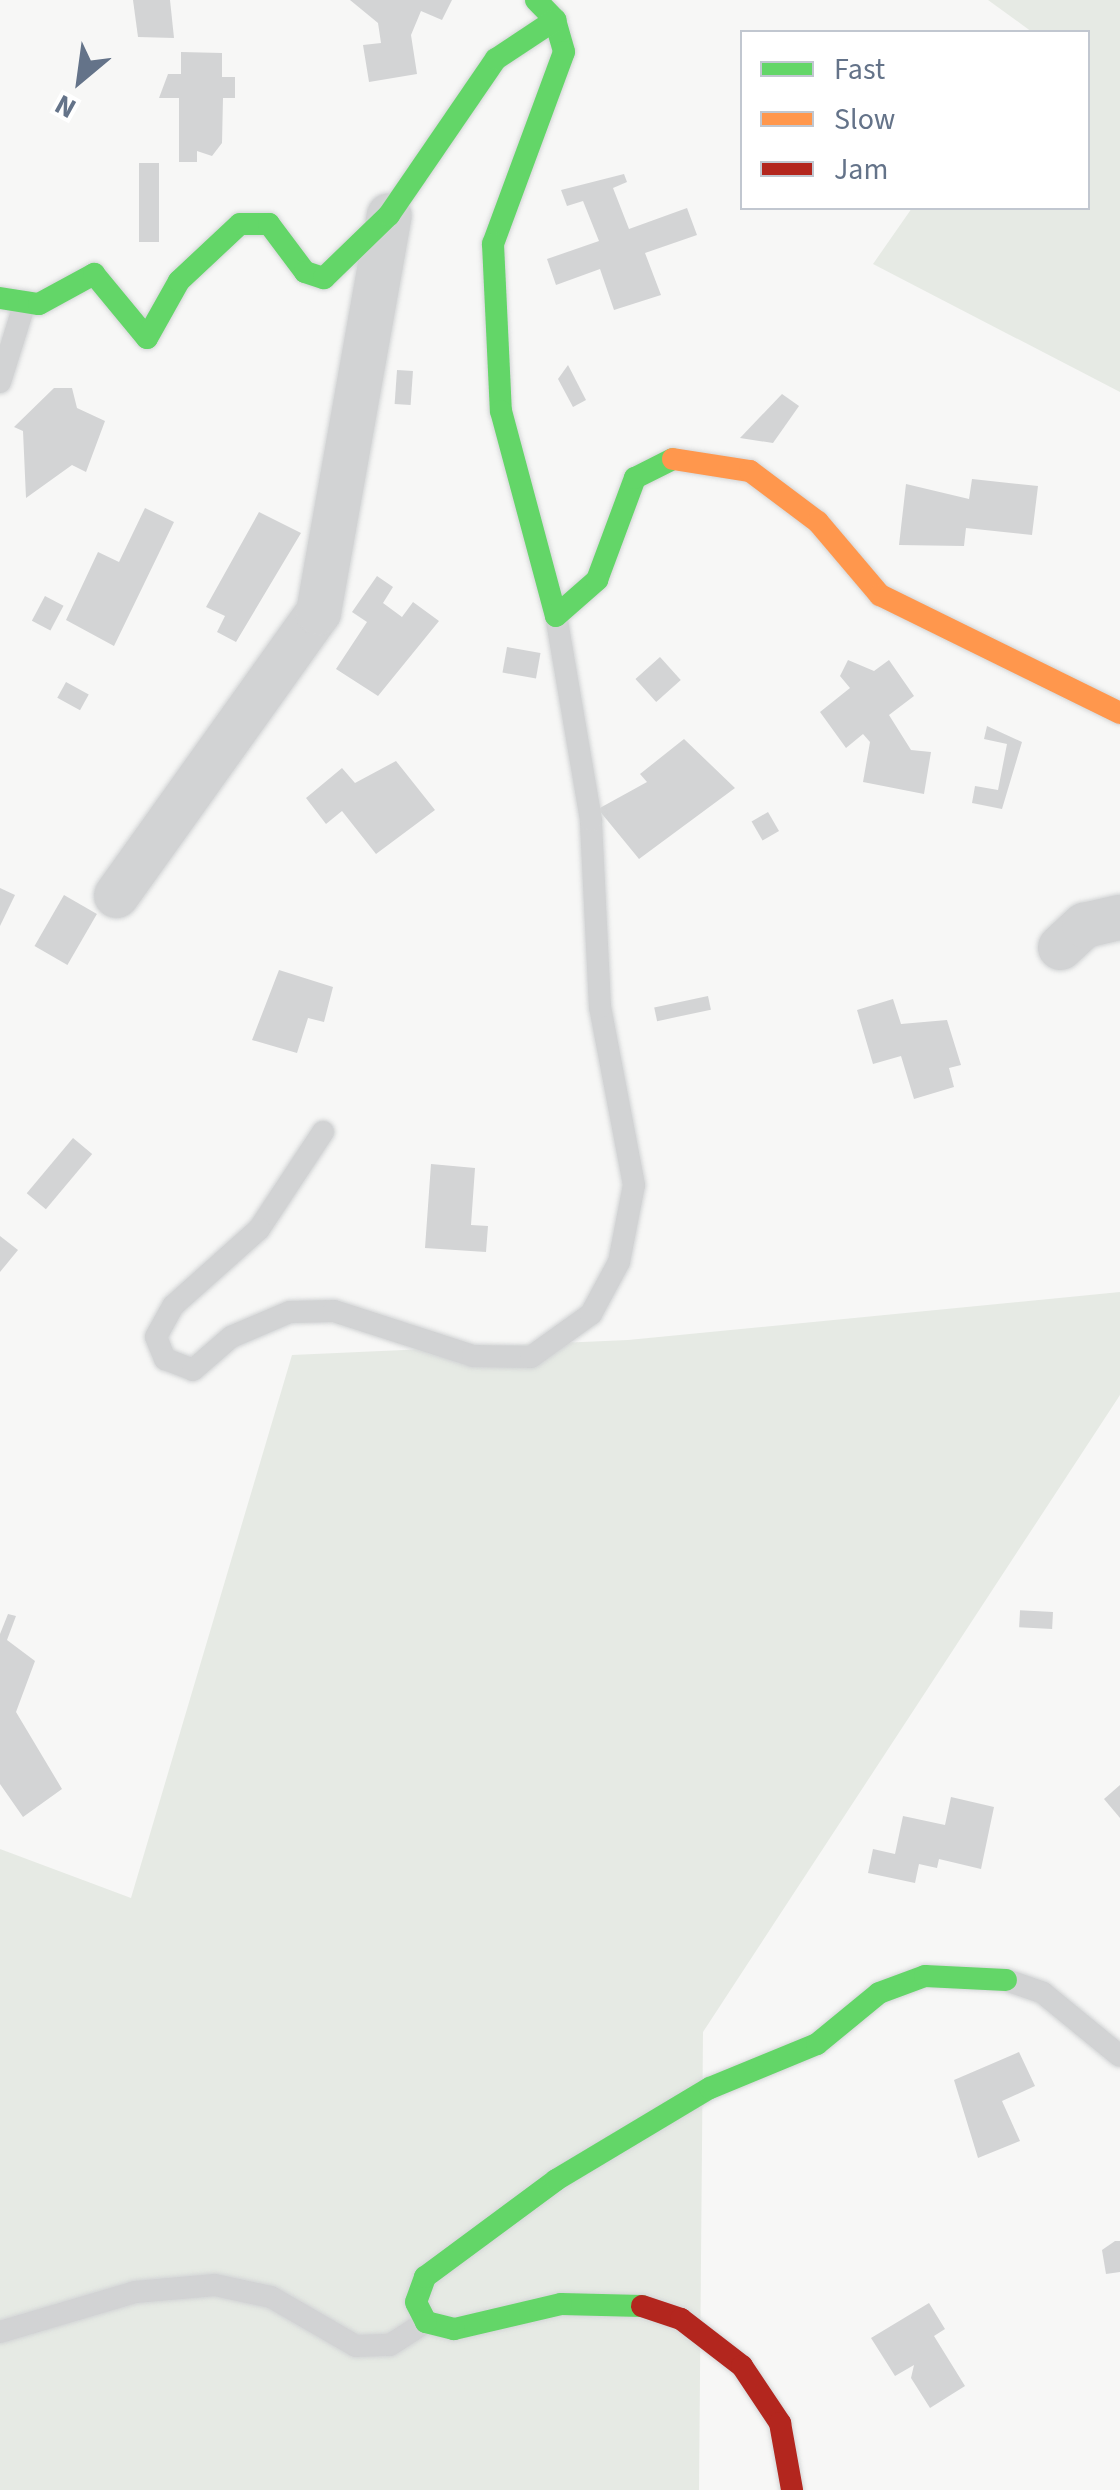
<!DOCTYPE html>
<html>
<head>
<meta charset="utf-8">
<style>
	body { margin:0 }
	#map { position:relative; width:1120px; height:2490px; overflow:hidden; background:#f7f7f6; font-family:"Source Sans 3",sans-serif }
	div>[style] { position:absolute }
	[style*='--x'] { left:calc(var(--x)*1px); top:calc(var(--y)*1px); width:calc(var(--w)*1px); rotate:calc(var(--a)*1deg) }
	.green>* { inset:0; background:#e6eae4 }
	.building>* { inset:0; background:#d3d4d5; transform-origin:0 0 }
	.roads { filter:drop-shadow(0 0 2px #d3d5d6) drop-shadow(0 0 2px #d3d5d6) }
	.lane>* { height:22px; margin:-11px; padding:0 11px; transform-origin:11px; border-radius:11px; background:#d2d3d4 }
	.street>* { height:45px; margin:-22.5px; padding:0 22.5px; transform-origin:22.5px; border-radius:22.5px; background:#d2d3d4 }
	.fast>* { height:22px; margin:-11px; padding:0 11px; transform-origin:11px; border-radius:11px; background:#63d668 }
	.slow>* { height:22px; margin:-11px; padding:0 11px; transform-origin:11px; border-radius:11px; background:#ff974d }
	.jam>* { height:22px; margin:-11px; padding:0 11px; transform-origin:11px; border-radius:11px; background:#b3261e }
	span { translate:-50% -50%; white-space:nowrap; text-align:center; line-height:1.15; -webkit-text-stroke:10px #fff; paint-order:stroke }
	.legend { position:absolute; left:740px; top:30px; width:350px; height:180px; box-sizing:border-box; background:#fff; border:2px solid #c1c7d0; margin:0; padding:12px 18px; list-style:none; font-size:30px; color:#647389 }
	.legend li { display:flex; align-items:center; gap:20px; height:50px }
	.legend b { width:50px; border:2px solid #c1c7d0 }
	.north { position:absolute; left:30px; top:30px; width:100px; height:100px; -webkit-text-stroke:8px #fff; paint-order:stroke; rotate:209deg; font-size:28px; font-weight:700; line-height:40px; text-align:center; color:#647389 }
	.north::after { content:''; display:block; margin:auto; width:35px; height:45px; background:#647389; clip-path:polygon(50% 0,100% 100%,50% 72%,0 100%) }
</style>
</head>
<body>
<div id="map">
	<div class="green">
		<div style="clip-path:polygon(988px 0,1120px 0,1120px 392px,873px 264px,912px 208px,1088px 208px,1088px 32px,1032px 32px)"></div>
		<div style="clip-path:polygon(1120px 1292px,1120px 1395px,703px 2032px,699px 2490px,0 2490px,0 1849px,131px 1898px,292px 1355px,628px 1340px)"></div>
	</div>
	<div class="building">
		<div style="clip-path:polygon(133px 0,170px 0,174px 38px,138px 37px)"></div>
		<div style="clip-path:polygon(350px 0,452px 0,442px 20px,421px 11px,411px 35px,417px 74px,369px 82px,363px 45px,381px 43px,378px 23px)"></div>
		<div style="clip-path:polygon(181px 52px,222px 53px,222px 77px,235px 77px,235px 98px,223px 98px,222px 143px,212px 156px,197px 151px,197px 162px,179px 162px,179px 98px,159px 98px,168px 74px,181px 74px)"></div>
		<div style="left:139px;top:163px;width:20px;height:79px"></div>
		<div style="clip-path:polygon(624px 174px,627px 182px,613px 188px,629px 229px,687px 208px,697px 235px,645px 253px,661px 295px,614px 310px,600px 269px,556px 285px,547px 259px,599px 241px,583px 201px,567px 206px,561px 190px)"></div>
		<div style="clip-path:polygon(568px 365px,586px 400px,573px 407px,558px 379px)"></div>
		<div style="left:397px;top:370px;width:16px;height:34px;rotate:4deg"></div>
		<div style="clip-path:polygon(54px 388px,72px 388px,77px 408px,105px 421px,86px 472px,72px 465px,26px 498px,23px 431px,14px 427px)"></div>
		<div style="clip-path:polygon(782px 394px,799px 406px,773px 443px,740px 438px)"></div>
		<div style="clip-path:polygon(972px 479px,1038px 486px,1032px 535px,966px 528px,964px 546px,899px 545px,906px 484px,969px 499px)"></div>
		<div style="clip-path:polygon(145px 508px,174px 522px,114px 646px,66px 620px,98px 552px,119px 562px)"></div>
		<div style="clip-path:polygon(259px 512px,301px 533px,236px 642px,217px 632px,225px 616px,206px 607px)"></div>
		<div style="clip-path:polygon(377px 576px,393px 587px,383px 603px,402px 617px,413px 602px,439px 621px,378px 696px,336px 669px,367px 622px,352px 612px)"></div>
		<div style="left:45px;top:596px;width:21px;height:28px;rotate:28deg"></div>
		<div style="left:507px;top:647px;width:34px;height:26px;rotate:10deg"></div>
		<div style="left:660px;top:657px;width:31px;height:33px;rotate:48deg"></div>
		<div style="clip-path:polygon(848px 660px,874px 671px,889px 660px,914px 696px,889px 715px,911px 750px,931px 752px,924px 794px,863px 782px,870px 742px,863px 734px,846px 748px,820px 712px,850px 688px,840px 676px)"></div>
		<div style="left:66px;top:682px;width:26px;height:18px;rotate:29deg"></div>
		<div style="clip-path:polygon(987px 726px,1022px 742px,1002px 809px,972px 803px,975px 786px,998px 790px,1007px 744px,984px 739px)"></div>
		<div style="clip-path:polygon(684px 739px,735px 788px,639px 859px,598px 809px,647px 782px,640px 774px)"></div>
		<div style="clip-path:polygon(396px 761px,435px 810px,376px 854px,342px 811px,326px 824px,306px 798px,342px 768px,355px 783px)"></div>
		<div style="left:768px;top:812px;width:22px;height:19px;rotate:60deg"></div>
		<div style="clip-path:polygon(0 888px,15px 895px,0 926px)"></div>
		<div style="left:64px;top:895px;width:38px;height:59px;rotate:30deg"></div>
		<div style="clip-path:polygon(279px 970px,333px 987px,324px 1022px,308px 1018px,297px 1053px,252px 1040px)"></div>
		<div style="left:708px;top:996px;width:14px;height:55px;rotate:78deg"></div>
		<div style="clip-path:polygon(893px 999px,901px 1024px,947px 1020px,961px 1065px,949px 1068px,954px 1087px,914px 1099px,901px 1056px,873px 1064px,857px 1010px)"></div>
		<div style="left:73px;top:1138px;width:25px;height:72px;rotate:40deg"></div>
		<div style="clip-path:polygon(431px 1164px,475px 1168px,471px 1225px,488px 1226px,486px 1252px,425px 1248px)"></div>
		<div style="clip-path:polygon(0 1236px,18px 1250px,0 1272px)"></div>
		<div style="left:1053px;top:1612px;width:17px;height:33px;rotate:93deg"></div>
		<div style="clip-path:polygon(8px 1614px,16px 1616px,7px 1640px,35px 1661px,16px 1712px,62px 1789px,23px 1817px,0 1784px,0 1634px)"></div>
		<div style="clip-path:polygon(1120px 1785px,1120px 1818px,1104px 1799px)"></div>
		<div style="clip-path:polygon(951px 1797px,994px 1807px,981px 1869px,939px 1859px,937px 1868px,919px 1864px,915px 1883px,868px 1873px,873px 1849px,895px 1854px,903px 1816px,945px 1825px)"></div>
		<div style="clip-path:polygon(1019px 2052px,1035px 2086px,1002px 2101px,1020px 2141px,978px 2158px,954px 2080px)"></div>
		<div style="clip-path:polygon(1115px 2241px,1120px 2241px,1120px 2272px,1106px 2274px,1102px 2250px)"></div>
		<div style="clip-path:polygon(929px 2303px,945px 2329px,934px 2336px,965px 2386px,930px 2408px,911px 2378px,914px 2365px,895px 2376px,871px 2338px)"></div>
	</div>
	<div class="roads">
		<div class="lane">
			<div style="--x:0;--y:382;--w:84;--a:-72.6"></div>
			<div style="--x:323;--y:1132;--w:116;--a:123.4"></div>
			<div style="--x:259;--y:1229;--w:115;--a:138.2"></div>
			<div style="--x:173;--y:1306;--w:35;--a:119"></div>
			<div style="--x:156;--y:1337;--w:24;--a:68"></div>
			<div style="--x:165;--y:1359;--w:30;--a:21"></div>
			<div style="--x:193;--y:1370;--w:50;--a:-41"></div>
			<div style="--x:231;--y:1337;--w:64;--a:-23"></div>
			<div style="--x:290;--y:1312;--w:44;--a:-1.3"></div>
			<div style="--x:334;--y:1311;--w:146;--a:17.9"></div>
			<div style="--x:473;--y:1356;--w:58;--a:1"></div>
			<div style="--x:531;--y:1357;--w:74;--a:-35.6"></div>
			<div style="--x:591;--y:1314;--w:59;--a:-61.7"></div>
			<div style="--x:619;--y:1262;--w:78;--a:-79"></div>
			<div style="--x:634;--y:1185;--w:181;--a:-100.8"></div>
			<div style="--x:600;--y:1007;--w:187;--a:-92.8"></div>
			<div style="--x:591;--y:820;--w:207;--a:-99.7"></div>
			<div style="--x:1006;--y:1980;--w:39;--a:19"></div>
			<div style="--x:1043;--y:1993;--w:99;--a:39.3"></div>
			<div style="--x:0;--y:2332;--w:141;--a:-16.5"></div>
			<div style="--x:135;--y:2292;--w:80;--a:-5"></div>
			<div style="--x:215;--y:2285;--w:57;--a:12.1"></div>
			<div style="--x:271;--y:2297;--w:98;--a:30"></div>
			<div style="--x:356;--y:2346;--w:34;--a:-2"></div>
			<div style="--x:390;--y:2345;--w:43;--a:-32.6"></div>
		</div>
		<div class="street">
			<div style="--x:116;--y:895;--w:348;--a:-54.5"></div>
			<div style="--x:318;--y:612;--w:403;--a:-79.9"></div>
			<div style="--x:1060;--y:947;--w:33;--a:-43"></div>
			<div style="--x:1084;--y:925;--w:37;--a:-13"></div>
		</div>
		<div class="fast">
			<div style="--x:536;--y:0;--w:28;--a:46"></div>
			<div style="--x:555;--y:20;--w:33;--a:74"></div>
			<div style="--x:564;--y:52;--w:205;--a:110.3"></div>
			<div style="--x:493;--y:244;--w:167;--a:87.3"></div>
			<div style="--x:501;--y:411;--w:212;--a:75"></div>
			<div style="--x:556;--y:616;--w:55;--a:-41.3"></div>
			<div style="--x:597;--y:580;--w:109;--a:-69.6"></div>
			<div style="--x:635;--y:478;--w:42;--a:-26.6"></div>
			<div style="--x:0;--y:298;--w:39;--a:9"></div>
			<div style="--x:39;--y:304;--w:63;--a:-28.6"></div>
			<div style="--x:94;--y:274;--w:83;--a:50.4"></div>
			<div style="--x:147;--y:338;--w:65;--a:-60.7"></div>
			<div style="--x:179;--y:281;--w:83;--a:-43.1"></div>
			<div style="--x:240;--y:224;--w:29;--a:0"></div>
			<div style="--x:269;--y:224;--w:60;--a:53.1"></div>
			<div style="--x:305;--y:272;--w:20;--a:18"></div>
			<div style="--x:324;--y:278;--w:91;--a:-44.1"></div>
			<div style="--x:389;--y:215;--w:189;--a:-55.6"></div>
			<div style="--x:496;--y:59;--w:71;--a:-33.5"></div>
			<div style="--x:642;--y:2306;--w:81;--a:-178.6"></div>
			<div style="--x:561;--y:2304;--w:110;--a:166.8"></div>
			<div style="--x:454;--y:2329;--w:29;--a:-166"></div>
			<div style="--x:426;--y:2322;--w:22;--a:-117"></div>
			<div style="--x:416;--y:2302;--w:27;--a:-70"></div>
			<div style="--x:425;--y:2277;--w:163;--a:-36.5"></div>
			<div style="--x:556;--y:2180;--w:179;--a:-30.9"></div>
			<div style="--x:710;--y:2088;--w:116;--a:-22.4"></div>
			<div style="--x:817;--y:2044;--w:80;--a:-39.4"></div>
			<div style="--x:879;--y:1993;--w:49;--a:-20.3"></div>
			<div style="--x:925;--y:1976;--w:81;--a:2.8"></div>
		</div>
		<div class="slow">
			<div style="--x:673;--y:459;--w:78;--a:8.9"></div>
			<div style="--x:750;--y:471;--w:85;--a:36.9"></div>
			<div style="--x:818;--y:522;--w:96;--a:49.7"></div>
			<div style="--x:880;--y:595;--w:267;--a:26.2"></div>
		</div>
		<div class="jam">
			<div style="--x:642;--y:2306;--w:41;--a:18.4"></div>
			<div style="--x:681;--y:2319;--w:77;--a:37.6"></div>
			<div style="--x:742;--y:2366;--w:69;--a:56.3"></div>
			<div style="--x:780;--y:2423;--w:68;--a:79.8"></div>
		</div>
	</div>
	<ul class="legend">
	<li><b style="height:12px;background:#63d668"></b>Fast</li>
	<li><b style="height:12px;background:#ff974d"></b>Slow</li>
	<li><b style="height:12px;background:#b3261e"></b>Jam</li>
	</ul>
	<div class="north">N</div>
</div>
</body>
</html>
